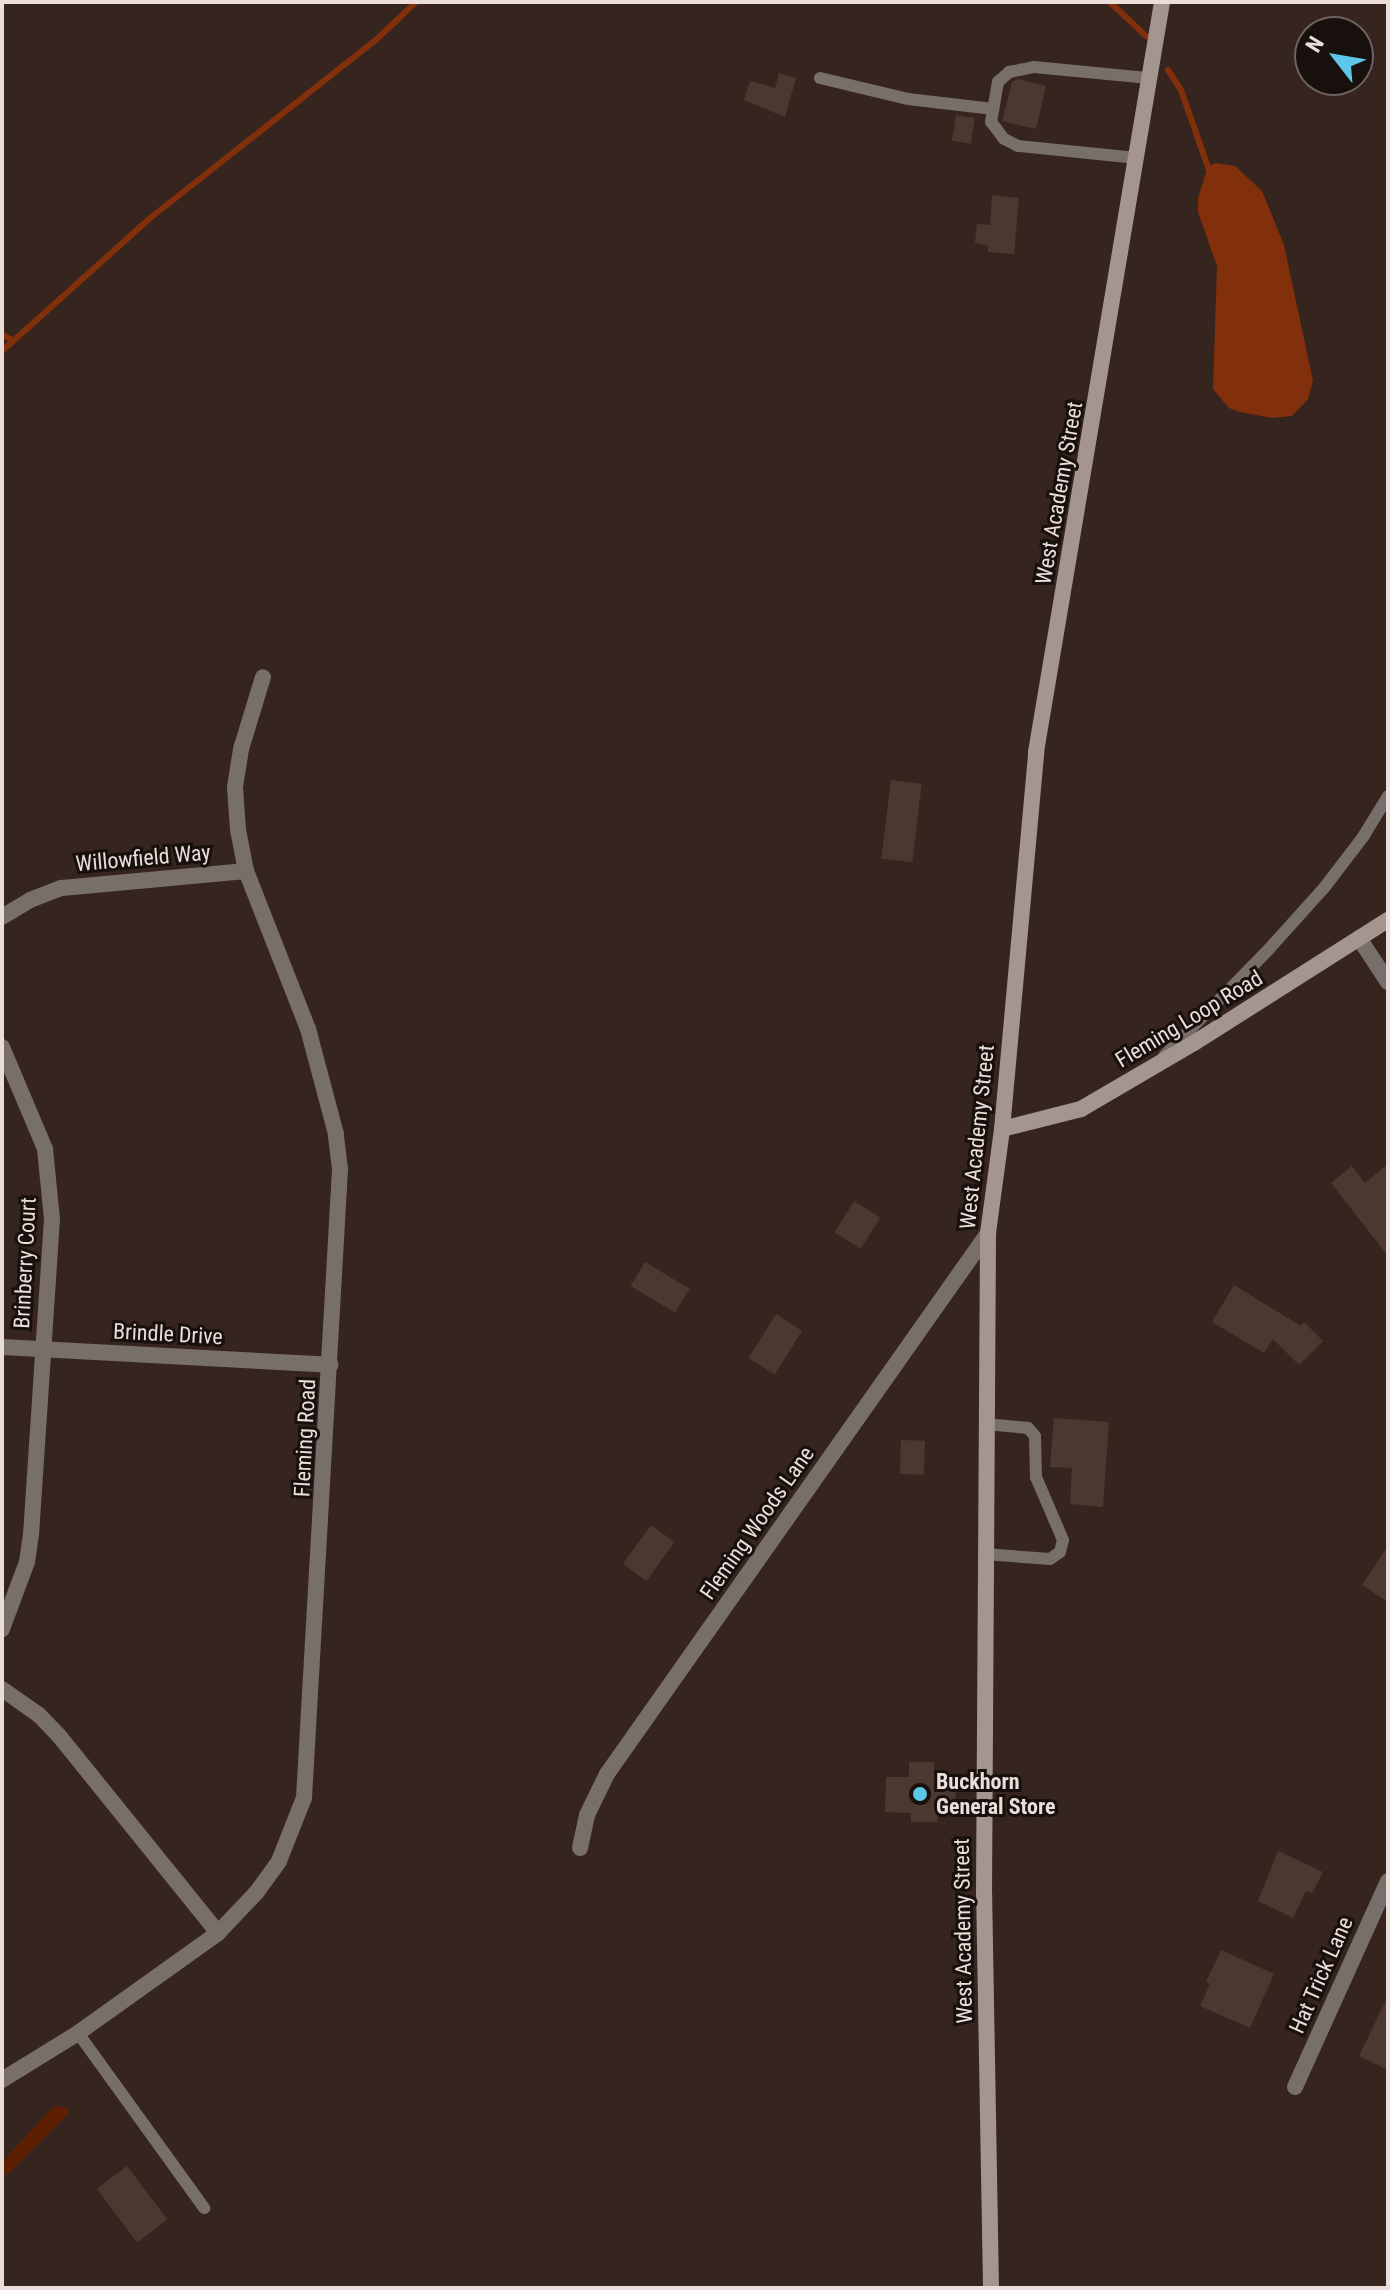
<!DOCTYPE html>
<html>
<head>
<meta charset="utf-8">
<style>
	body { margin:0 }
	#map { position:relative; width:1390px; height:2290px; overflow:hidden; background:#36241e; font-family:"Roboto Condensed",sans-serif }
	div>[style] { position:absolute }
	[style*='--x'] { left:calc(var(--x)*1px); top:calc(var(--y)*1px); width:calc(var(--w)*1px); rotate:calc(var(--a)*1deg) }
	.green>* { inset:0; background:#5e1e01 }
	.water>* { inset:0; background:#82300b }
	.stream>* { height:6px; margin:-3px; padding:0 3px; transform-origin:3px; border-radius:3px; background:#82300b }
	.building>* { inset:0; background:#4b3831; transform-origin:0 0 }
	.lane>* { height:12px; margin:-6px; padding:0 6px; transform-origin:6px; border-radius:6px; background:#786e6a }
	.street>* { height:16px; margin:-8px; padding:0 8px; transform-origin:8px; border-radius:8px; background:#786e6a }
	.secondary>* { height:16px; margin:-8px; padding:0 8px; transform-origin:8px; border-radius:8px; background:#a4958f }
	.dots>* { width:22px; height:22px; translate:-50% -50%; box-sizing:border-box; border:4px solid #18100d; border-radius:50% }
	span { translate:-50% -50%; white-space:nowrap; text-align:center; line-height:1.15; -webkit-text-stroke:6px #18100d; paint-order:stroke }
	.street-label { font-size:22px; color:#ebdeda }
	.poi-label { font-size:22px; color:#ebdeda; font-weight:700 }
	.left { translate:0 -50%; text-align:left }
	.frame { position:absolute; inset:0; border:4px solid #ebdeda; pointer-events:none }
	.north { position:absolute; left:1294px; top:16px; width:80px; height:80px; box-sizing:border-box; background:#18100d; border:2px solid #6c625f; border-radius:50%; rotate:301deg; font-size:22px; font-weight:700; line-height:32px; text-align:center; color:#ebdeda }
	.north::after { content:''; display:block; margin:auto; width:28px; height:36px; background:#5cc7e8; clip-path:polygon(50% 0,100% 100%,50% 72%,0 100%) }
</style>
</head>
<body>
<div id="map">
	<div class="green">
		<div style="clip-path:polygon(53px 2107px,66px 2107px,69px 2113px,10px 2172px,2px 2176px,2px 2162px)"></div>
	</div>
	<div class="water">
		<div style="clip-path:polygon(1216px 163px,1235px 166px,1262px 191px,1284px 245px,1313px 381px,1308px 399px,1292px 416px,1272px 418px,1240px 412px,1229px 408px,1213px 389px,1217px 266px,1198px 212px,1198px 198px,1208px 166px)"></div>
	</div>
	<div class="stream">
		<div style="--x:1110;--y:2;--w:50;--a:43.4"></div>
		<div style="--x:1168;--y:70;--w:24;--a:57"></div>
		<div style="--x:1181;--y:90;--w:85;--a:70.7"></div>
		<div style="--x:2;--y:334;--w:13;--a:32"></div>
		<div style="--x:2;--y:351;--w:198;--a:-41.9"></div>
		<div style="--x:149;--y:219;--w:289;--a:-38.3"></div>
		<div style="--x:376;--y:40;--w:55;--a:-43.5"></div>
	</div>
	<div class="building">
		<div style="clip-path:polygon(779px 73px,796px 78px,785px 117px,744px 100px,750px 81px,775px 88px)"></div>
		<div style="clip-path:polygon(1018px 79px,1046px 86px,1036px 129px,1002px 121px,1012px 82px)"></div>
		<div style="left:956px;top:115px;width:19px;height:26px;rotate:9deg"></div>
		<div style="clip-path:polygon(992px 195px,1019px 198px,1014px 254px,988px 252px,988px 245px,975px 243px,977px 224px,990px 225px)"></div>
		<div style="left:891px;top:780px;width:31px;height:79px;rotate:7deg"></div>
		<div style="clip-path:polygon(1388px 1164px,1388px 1256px,1331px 1183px,1352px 1166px,1365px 1183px)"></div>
		<div style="left:854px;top:1201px;width:31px;height:37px;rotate:32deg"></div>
		<div style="left:645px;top:1262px;width:52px;height:28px;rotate:31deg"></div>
		<div style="clip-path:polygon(1234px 1285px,1301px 1326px,1304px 1322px,1323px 1341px,1299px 1365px,1273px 1339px,1264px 1353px,1212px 1322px)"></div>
		<div style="left:776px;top:1314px;width:31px;height:52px;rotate:32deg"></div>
		<div style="clip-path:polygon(1054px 1418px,1109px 1422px,1103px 1507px,1070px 1504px,1072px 1468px,1050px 1467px)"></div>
		<div style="left:901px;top:1440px;width:24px;height:34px;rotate:2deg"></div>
		<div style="left:651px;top:1525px;width:29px;height:48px;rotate:36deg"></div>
		<div style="clip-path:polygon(1388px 1546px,1388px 1602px,1362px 1585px)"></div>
		<div style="clip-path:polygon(909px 1762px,934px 1762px,934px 1777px,956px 1777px,955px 1811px,938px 1810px,937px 1822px,911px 1822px,911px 1813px,885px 1812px,886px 1777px,909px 1777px)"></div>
		<div style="clip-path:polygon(1278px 1851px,1323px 1872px,1312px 1893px,1306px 1891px,1293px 1918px,1258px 1901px)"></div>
		<div style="clip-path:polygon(1221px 1950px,1274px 1974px,1250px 2028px,1200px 2006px,1210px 1984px,1206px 1982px)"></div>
		<div style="clip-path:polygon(1388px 1996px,1388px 2070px,1359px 2056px)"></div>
		<div style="left:127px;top:2166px;width:67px;height:38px;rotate:53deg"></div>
	</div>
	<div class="lane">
		<div style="--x:820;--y:78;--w:90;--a:13.4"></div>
		<div style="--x:908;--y:99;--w:86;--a:6.7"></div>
		<div style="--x:1137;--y:158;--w:120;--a:-174.2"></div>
		<div style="--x:1018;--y:146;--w:16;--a:-153"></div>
		<div style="--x:1004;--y:139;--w:21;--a:-127"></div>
		<div style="--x:991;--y:122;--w:41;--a:-80.1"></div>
		<div style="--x:998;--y:82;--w:15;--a:-42"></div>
		<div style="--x:1009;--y:72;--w:25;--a:-11"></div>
		<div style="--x:1034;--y:67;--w:116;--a:5.5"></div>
		<div style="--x:1164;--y:1056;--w:150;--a:-45.5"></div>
		<div style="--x:1269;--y:949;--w:82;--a:-48"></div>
		<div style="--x:1324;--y:888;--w:64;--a:-52.6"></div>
		<div style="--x:1363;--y:837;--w:48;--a:-58.6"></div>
		<div style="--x:984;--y:1554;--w:66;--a:4.3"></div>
		<div style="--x:1050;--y:1559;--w:12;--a:-35"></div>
		<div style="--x:1060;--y:1552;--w:12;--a:-76"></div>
		<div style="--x:1063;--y:1540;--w:69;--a:-113.2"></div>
		<div style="--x:1036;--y:1477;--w:41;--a:-91.4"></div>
		<div style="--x:1035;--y:1436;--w:11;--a:-131"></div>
		<div style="--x:1028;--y:1428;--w:43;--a:-174.7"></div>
		<div style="--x:78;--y:2033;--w:216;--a:54.2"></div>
	</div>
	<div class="street">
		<div style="--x:2;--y:917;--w:33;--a:-31"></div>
		<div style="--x:30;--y:900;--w:34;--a:-21"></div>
		<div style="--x:62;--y:888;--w:185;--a:-5.3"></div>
		<div style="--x:1359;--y:938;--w:53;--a:56.6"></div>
		<div style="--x:2;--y:1047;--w:111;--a:67.1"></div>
		<div style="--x:45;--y:1149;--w:70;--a:84.3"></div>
		<div style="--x:52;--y:1219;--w:316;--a:93.8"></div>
		<div style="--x:31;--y:1534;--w:28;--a:98"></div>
		<div style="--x:27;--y:1562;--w:72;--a:110.5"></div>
		<div style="--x:2;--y:1347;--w:329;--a:3.1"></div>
		<div style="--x:2;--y:1689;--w:45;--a:35.1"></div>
		<div style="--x:39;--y:1715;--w:30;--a:46"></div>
		<div style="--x:60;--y:1737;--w:252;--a:51.1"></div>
		<div style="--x:580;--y:1848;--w:34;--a:-78"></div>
		<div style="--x:587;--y:1815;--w:46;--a:-64"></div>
		<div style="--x:607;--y:1774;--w:662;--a:-54.84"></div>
		<div style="--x:2;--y:2080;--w:89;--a:-31.7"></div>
		<div style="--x:78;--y:2033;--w:172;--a:-35.5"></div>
		<div style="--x:218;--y:1933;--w:55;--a:-46.5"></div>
		<div style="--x:256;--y:1893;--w:39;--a:-54"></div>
		<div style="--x:279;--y:1861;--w:68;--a:-68.4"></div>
		<div style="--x:304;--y:1798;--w:630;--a:-86.72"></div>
		<div style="--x:340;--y:1169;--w:35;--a:-97"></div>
		<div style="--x:336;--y:1134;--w:109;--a:-104.9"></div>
		<div style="--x:308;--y:1029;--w:170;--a:-111.4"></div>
		<div style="--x:246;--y:871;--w:42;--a:-101"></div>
		<div style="--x:238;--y:830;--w:43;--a:-94"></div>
		<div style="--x:235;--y:787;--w:38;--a:-81"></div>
		<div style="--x:241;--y:749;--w:75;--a:-73"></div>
		<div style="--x:1295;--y:2087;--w:226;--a:-65.7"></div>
	</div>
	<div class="secondary">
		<div style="--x:1002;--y:1129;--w:81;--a:-14.2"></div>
		<div style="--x:1081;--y:1109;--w:131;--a:-30.3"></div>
		<div style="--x:1194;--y:1043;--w:230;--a:-32.4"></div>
		<div style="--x:991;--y:2288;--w:395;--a:-91"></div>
		<div style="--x:984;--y:1893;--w:660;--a:-89.65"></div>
		<div style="--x:988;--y:1233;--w:105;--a:-82.3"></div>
		<div style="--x:1002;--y:1129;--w:379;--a:-84.8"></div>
		<div style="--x:1036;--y:752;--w:761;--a:-80.46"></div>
	</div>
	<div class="dots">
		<div style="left:920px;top:1794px;background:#5cc7e8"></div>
	</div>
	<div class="street-label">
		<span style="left:1059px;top:493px;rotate:-80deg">West Academy Street</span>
		<span style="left:143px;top:858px;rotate:-5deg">Willowfield Way</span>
		<span style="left:1189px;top:1019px;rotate:-31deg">Fleming Loop Road</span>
		<span style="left:977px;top:1137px;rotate:-84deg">West Academy Street</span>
		<span style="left:25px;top:1263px;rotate:-87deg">Brinberry Court</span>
		<span style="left:168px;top:1334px;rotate:3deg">Brindle Drive</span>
		<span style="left:305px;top:1438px;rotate:-87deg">Fleming Road</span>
		<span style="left:757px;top:1523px;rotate:-55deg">Fleming Woods Lane</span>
		<span style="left:963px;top:1931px;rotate:-91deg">West Academy Street</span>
		<span style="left:1321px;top:1975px;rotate:-66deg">Hat Trick Lane</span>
	</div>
	<div class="poi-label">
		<span class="left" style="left:936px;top:1794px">Buckhorn<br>General Store</span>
	</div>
	<div class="frame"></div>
	<div class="north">N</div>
</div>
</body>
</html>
